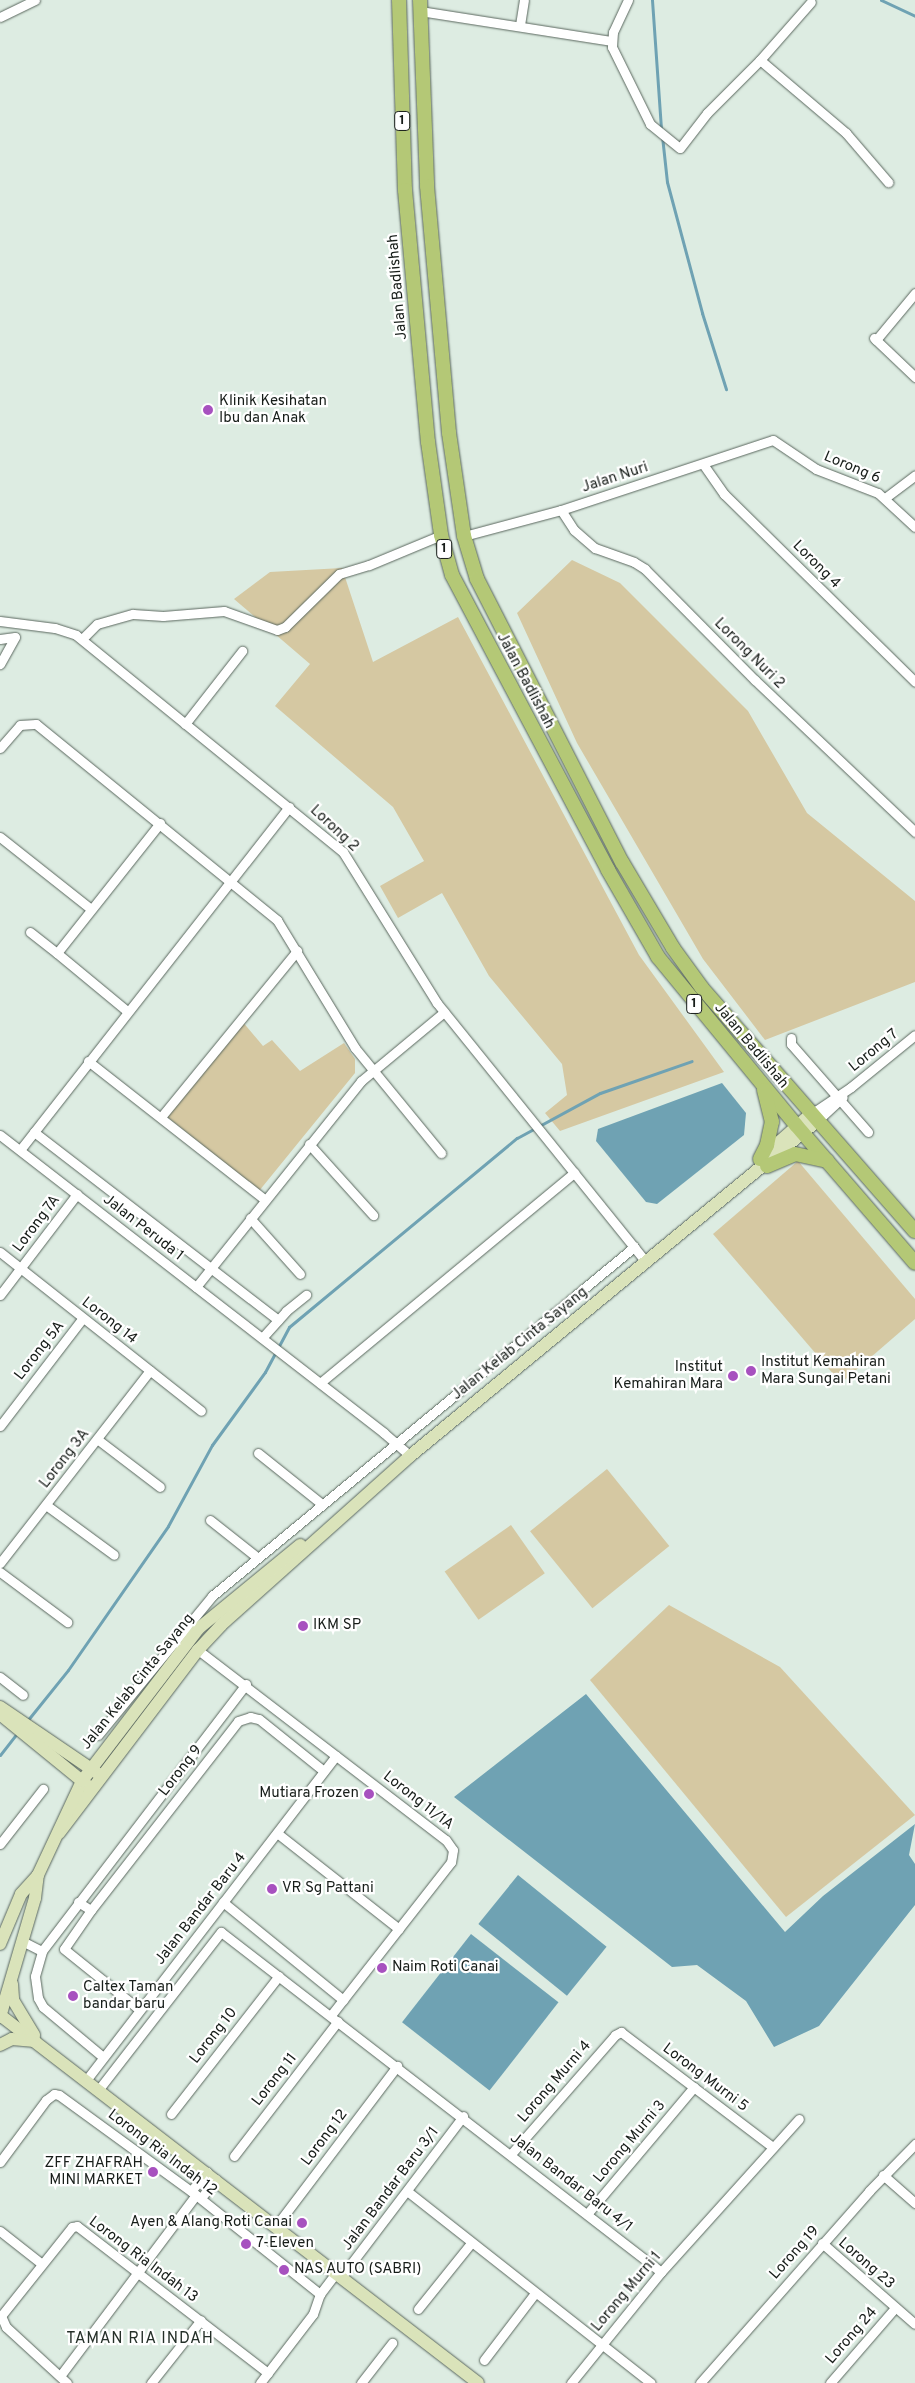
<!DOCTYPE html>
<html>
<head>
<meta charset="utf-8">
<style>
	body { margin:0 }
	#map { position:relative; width:915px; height:2383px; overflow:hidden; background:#ddece2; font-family:Overpass,sans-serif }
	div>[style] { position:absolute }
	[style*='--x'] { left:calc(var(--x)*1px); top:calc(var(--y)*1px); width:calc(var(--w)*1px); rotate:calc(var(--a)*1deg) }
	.green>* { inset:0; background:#d5c8a2; transform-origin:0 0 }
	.water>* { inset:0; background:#6fa2b3; transform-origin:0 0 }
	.stream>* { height:3px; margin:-1.5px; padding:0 1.5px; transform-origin:1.5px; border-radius:1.5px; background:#6fa2b3 }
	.roads { filter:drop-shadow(0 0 1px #5a675e) drop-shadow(0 0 1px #5a675e) }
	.street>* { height:9px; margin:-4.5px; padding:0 4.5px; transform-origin:4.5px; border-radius:4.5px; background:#fff }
	.secondary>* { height:12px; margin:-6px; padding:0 6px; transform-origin:6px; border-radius:6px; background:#dae3ba }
	.primary>* { height:14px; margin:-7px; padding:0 7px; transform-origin:7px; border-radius:7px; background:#b4c876 }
	.dots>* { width:14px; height:14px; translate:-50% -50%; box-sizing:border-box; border:2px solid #fff; border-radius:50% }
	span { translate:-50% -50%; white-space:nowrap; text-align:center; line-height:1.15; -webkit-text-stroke:4.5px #fff; paint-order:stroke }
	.shield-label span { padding:1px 4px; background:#fff; border:1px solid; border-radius:4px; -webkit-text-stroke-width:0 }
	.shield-label { font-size:14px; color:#171d19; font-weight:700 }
	.street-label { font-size:15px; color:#171d19 }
	.poi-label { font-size:15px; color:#171d19 }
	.left { translate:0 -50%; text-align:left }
	.right { translate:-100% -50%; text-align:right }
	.neighbourhood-label { font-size:16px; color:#253029; letter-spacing:1px }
</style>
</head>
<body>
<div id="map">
	<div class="green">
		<div style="clip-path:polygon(572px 560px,620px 583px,748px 711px,807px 813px,915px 901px,915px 982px,765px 1040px,703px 959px,577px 743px,517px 613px)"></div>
		<div style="clip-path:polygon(342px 568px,373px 662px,458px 617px,639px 955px,724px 1072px,560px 1131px,545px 1113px,567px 1095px,562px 1064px,489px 976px,442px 893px,398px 918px,380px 886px,424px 861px,393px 807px,275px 706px,310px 664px,234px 599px,270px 572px)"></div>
		<div style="clip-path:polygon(242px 1021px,263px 1046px,272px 1040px,300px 1071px,344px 1043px,355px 1059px,355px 1073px,259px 1191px,166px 1116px)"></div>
		<div style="clip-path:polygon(798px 1161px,915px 1299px,915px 1319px,841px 1383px,713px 1234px)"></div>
		<div style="left:607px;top:1469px;width:99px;height:99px;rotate:51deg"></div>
		<div style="left:511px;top:1525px;width:59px;height:81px;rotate:55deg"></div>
		<div style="clip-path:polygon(669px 1605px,780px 1667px,915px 1815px,786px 1917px,590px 1680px)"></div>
	</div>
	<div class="water">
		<div style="clip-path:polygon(722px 1083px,746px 1113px,744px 1135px,657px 1204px,646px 1202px,596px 1141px,598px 1129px)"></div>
		<div style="clip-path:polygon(586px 1694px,785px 1932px,823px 1896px,915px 1824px,909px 1855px,915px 1864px,915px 1905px,819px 2026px,774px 2047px,746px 2001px,697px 1965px,672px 1967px,454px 1797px)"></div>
		<div style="left:518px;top:1875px;width:114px;height:63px;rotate:39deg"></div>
		<div style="left:471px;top:1934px;width:111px;height:112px;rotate:38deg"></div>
	</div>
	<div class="stream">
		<div style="--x:652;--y:0;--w:130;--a:86"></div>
		<div style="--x:881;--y:0;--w:38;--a:25"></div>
		<div style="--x:662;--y:136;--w:46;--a:83.8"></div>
		<div style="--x:667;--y:182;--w:136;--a:75"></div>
		<div style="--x:702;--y:313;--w:80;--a:72.5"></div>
		<div style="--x:27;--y:1721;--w:65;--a:-51.2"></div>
		<div style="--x:68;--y:1670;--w:175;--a:-55.2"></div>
		<div style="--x:168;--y:1526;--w:92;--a:-61.5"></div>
		<div style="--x:212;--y:1445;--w:90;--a:-54"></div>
		<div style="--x:265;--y:1372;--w:51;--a:-61.9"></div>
		<div style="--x:289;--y:1327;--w:296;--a:-39.7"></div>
		<div style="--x:517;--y:1138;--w:94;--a:-28.5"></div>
		<div style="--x:600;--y:1093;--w:97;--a:-19.2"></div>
		<div style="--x:0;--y:1755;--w:29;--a:-52"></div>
	</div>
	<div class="roads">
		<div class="street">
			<div style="--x:628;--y:0;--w:35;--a:115"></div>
			<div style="--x:613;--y:32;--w:15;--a:94"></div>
			<div style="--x:612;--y:47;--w:86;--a:63.7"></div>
			<div style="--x:650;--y:124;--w:38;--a:39"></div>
			<div style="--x:680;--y:148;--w:44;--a:-52.4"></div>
			<div style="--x:707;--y:113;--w:75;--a:-45"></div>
			<div style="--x:760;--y:60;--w:77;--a:-48.7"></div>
			<div style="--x:420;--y:11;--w:193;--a:8.9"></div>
			<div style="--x:0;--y:17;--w:39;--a:-26"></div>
			<div style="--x:520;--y:25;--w:25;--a:-81"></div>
			<div style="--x:760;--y:60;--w:113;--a:40.3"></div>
			<div style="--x:846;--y:133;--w:65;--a:49.4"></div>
			<div style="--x:874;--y:338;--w:57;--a:43.6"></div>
			<div style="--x:876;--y:340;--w:61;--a:-50.3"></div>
			<div style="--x:703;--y:464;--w:37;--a:55"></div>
			<div style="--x:724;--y:494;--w:268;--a:44.5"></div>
			<div style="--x:885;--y:498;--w:38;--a:-37"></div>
			<div style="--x:561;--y:510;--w:24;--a:57"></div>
			<div style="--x:574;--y:530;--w:28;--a:41"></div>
			<div style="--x:595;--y:548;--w:41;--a:19.7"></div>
			<div style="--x:634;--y:562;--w:13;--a:32"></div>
			<div style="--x:645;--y:569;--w:156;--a:45.3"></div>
			<div style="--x:755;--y:680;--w:221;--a:43.5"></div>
			<div style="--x:464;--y:536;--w:100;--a:-15"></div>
			<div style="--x:561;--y:510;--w:223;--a:-18.3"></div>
			<div style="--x:773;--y:440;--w:52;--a:34"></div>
			<div style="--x:816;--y:469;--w:66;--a:21.2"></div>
			<div style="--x:878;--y:493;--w:50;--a:42.6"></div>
			<div style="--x:0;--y:621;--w:55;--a:7.3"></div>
			<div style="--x:55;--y:628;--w:22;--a:18"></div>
			<div style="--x:76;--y:635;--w:344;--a:39.1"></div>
			<div style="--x:343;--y:852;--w:178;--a:58.1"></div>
			<div style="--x:437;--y:1003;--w:333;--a:51.1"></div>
			<div style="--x:0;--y:639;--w:15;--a:-8"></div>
			<div style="--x:15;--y:637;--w:31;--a:119"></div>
			<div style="--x:82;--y:639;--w:21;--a:-45"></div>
			<div style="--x:97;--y:624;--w:37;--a:-16"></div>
			<div style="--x:133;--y:614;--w:30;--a:4"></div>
			<div style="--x:163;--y:616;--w:61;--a:-4.7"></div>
			<div style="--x:224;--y:611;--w:56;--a:19.7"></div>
			<div style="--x:277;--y:630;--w:9;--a:-21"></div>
			<div style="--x:285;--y:627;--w:76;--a:-44.5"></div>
			<div style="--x:339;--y:574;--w:31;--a:-17"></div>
			<div style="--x:369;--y:565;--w:78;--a:-22.6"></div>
			<div style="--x:185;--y:724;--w:93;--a:-52"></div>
			<div style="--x:0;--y:748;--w:30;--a:-49"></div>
			<div style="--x:20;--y:725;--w:16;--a:-4"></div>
			<div style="--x:36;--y:724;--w:311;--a:39.1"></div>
			<div style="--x:277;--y:920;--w:150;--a:58.6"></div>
			<div style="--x:355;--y:1048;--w:136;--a:50.7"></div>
			<div style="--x:0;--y:837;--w:116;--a:38.4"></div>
			<div style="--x:30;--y:932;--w:34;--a:38"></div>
			<div style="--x:127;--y:1011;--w:91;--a:-140.4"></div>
			<div style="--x:57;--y:953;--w:166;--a:-51.6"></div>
			<div style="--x:791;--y:1038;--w:6;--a:90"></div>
			<div style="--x:791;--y:1044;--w:117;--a:48.8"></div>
			<div style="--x:88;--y:1061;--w:225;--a:38.1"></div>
			<div style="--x:811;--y:1114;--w:48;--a:-34"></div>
			<div style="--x:851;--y:1087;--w:82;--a:-39.1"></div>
			<div style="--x:161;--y:1117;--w:215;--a:-50.7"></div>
			<div style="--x:817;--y:1121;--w:35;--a:-43"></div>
			<div style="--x:34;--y:1132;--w:308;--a:37.6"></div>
			<div style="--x:0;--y:1135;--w:486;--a:37.8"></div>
			<div style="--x:384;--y:1433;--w:35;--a:41"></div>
			<div style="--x:309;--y:1144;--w:96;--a:48"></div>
			<div style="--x:20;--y:1150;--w:436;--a:-51.9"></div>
			<div style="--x:250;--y:1218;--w:75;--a:48.2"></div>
			<div style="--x:0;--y:1252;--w:256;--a:38.3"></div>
			<div style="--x:196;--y:1287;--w:264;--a:-51.3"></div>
			<div style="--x:361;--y:1081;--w:108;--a:-39.7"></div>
			<div style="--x:0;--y:1295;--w:127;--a:-52.7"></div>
			<div style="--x:262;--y:1338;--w:36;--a:-48"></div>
			<div style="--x:286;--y:1311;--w:26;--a:-39"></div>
			<div style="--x:320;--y:1383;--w:330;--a:-39.6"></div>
			<div style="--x:0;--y:1426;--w:136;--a:-52.5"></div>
			<div style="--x:97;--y:1439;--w:79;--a:37.3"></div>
			<div style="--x:258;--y:1453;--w:82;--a:38.6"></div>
			<div style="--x:46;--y:1505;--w:84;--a:36.3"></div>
			<div style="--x:210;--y:1520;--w:61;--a:38.4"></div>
			<div style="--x:0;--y:1563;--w:244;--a:-52.1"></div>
			<div style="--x:0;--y:1572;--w:84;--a:36.7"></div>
			<div style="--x:198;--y:1650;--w:312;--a:37.5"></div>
			<div style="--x:446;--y:1840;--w:12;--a:55"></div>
			<div style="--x:453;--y:1850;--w:12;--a:99"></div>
			<div style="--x:451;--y:1862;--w:194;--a:128.1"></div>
			<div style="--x:0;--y:1677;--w:29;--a:38"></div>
			<div style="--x:98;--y:1735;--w:180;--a:-50.6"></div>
			<div style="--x:212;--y:1596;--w:548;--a:-39.59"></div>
			<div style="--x:277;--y:1833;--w:155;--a:38.2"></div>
			<div style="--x:0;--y:1844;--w:70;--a:-52"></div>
			<div style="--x:78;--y:1902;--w:15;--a:32"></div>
			<div style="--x:91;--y:1910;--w:239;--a:-52.1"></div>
			<div style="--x:238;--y:1721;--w:13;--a:-18"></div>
			<div style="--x:250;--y:1717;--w:9;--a:13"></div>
			<div style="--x:259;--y:1719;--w:83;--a:38.7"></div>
			<div style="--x:223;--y:1902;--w:155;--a:39.2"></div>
			<div style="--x:91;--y:1910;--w:47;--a:124.7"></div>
			<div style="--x:64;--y:1949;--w:97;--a:38.8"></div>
			<div style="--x:22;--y:1941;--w:22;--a:27"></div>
			<div style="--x:103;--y:2057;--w:78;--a:-140.2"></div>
			<div style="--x:43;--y:2007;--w:10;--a:-119"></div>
			<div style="--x:38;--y:1998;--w:22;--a:-98"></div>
			<div style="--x:35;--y:1976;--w:26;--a:-74"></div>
			<div style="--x:42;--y:1951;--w:336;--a:-52.6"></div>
			<div style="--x:87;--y:2079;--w:408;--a:-52.4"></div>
			<div style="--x:99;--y:2089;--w:199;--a:-52.2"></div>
			<div style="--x:221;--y:1932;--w:556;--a:37.69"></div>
			<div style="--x:171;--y:2114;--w:175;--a:-52"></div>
			<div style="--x:511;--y:2154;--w:158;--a:-48.8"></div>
			<div style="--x:615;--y:2035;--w:7;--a:-27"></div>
			<div style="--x:621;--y:2032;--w:188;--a:37.2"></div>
			<div style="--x:234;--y:2156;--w:170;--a:-52.4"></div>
			<div style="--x:0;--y:2162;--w:77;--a:-53.4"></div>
			<div style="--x:46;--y:2100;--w:10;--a:-37"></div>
			<div style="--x:54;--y:2094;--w:5;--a:11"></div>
			<div style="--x:59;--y:2095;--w:170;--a:36.1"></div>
			<div style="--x:196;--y:2195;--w:159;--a:38.6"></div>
			<div style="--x:883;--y:2175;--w:43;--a:41.2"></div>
			<div style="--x:191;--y:2191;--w:25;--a:-50"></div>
			<div style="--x:407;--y:2191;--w:310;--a:38.2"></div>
			<div style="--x:201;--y:2198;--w:24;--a:-52"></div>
			<div style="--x:587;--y:2214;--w:166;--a:-49.9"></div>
			<div style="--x:276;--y:2226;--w:201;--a:-52.9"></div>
			<div style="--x:0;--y:2231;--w:53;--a:38.2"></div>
			<div style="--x:822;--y:2243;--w:123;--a:41.1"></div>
			<div style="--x:341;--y:2277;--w:202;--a:-52.8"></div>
			<div style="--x:418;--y:2309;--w:85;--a:-51.2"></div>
			<div style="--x:484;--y:2360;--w:84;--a:-52.7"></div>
			<div style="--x:60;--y:2376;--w:226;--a:-53.1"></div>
			<div style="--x:67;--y:2383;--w:83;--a:-137.4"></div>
			<div style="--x:6;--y:2327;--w:12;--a:-114"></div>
			<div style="--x:1;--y:2316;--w:114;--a:-51.4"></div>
			<div style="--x:72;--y:2227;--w:5;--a:-11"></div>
			<div style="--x:77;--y:2226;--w:241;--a:37.6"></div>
			<div style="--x:151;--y:2383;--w:80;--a:-51.6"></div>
			<div style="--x:260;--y:2383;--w:87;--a:-52.5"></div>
			<div style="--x:313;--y:2314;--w:21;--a:-71"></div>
			<div style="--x:320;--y:2294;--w:26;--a:-53"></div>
			<div style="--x:361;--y:2383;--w:51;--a:-52.2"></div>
			<div style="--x:571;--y:2383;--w:143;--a:-51"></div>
			<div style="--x:661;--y:2272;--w:206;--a:-48"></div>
			<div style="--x:700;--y:2383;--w:256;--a:-48.6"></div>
			<div style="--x:869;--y:2191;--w:66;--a:-45.6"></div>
			<div style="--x:830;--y:2383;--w:99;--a:-49.1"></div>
		</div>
		<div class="secondary">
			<div style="--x:762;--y:1157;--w:65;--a:-41.3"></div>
			<div style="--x:0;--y:1707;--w:117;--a:34.2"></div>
			<div style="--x:0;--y:1714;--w:112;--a:39.2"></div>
			<div style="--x:59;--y:1833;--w:230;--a:-52.8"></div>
			<div style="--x:198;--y:1650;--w:34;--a:-47"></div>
			<div style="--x:221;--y:1625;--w:254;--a:-41.8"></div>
			<div style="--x:410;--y:1456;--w:527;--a:-39.46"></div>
			<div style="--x:0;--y:1944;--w:54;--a:-67.2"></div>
			<div style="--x:21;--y:1894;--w:25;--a:-48"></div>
			<div style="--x:12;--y:1984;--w:16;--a:86"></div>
			<div style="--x:13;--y:2000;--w:41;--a:59"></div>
			<div style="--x:0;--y:2015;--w:603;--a:37.59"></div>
			<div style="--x:0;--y:2017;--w:124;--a:-73.6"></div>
			<div style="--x:35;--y:1898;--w:23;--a:-83"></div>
			<div style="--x:38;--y:1875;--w:104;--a:-64.9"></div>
			<div style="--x:82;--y:1781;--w:193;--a:-52.6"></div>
			<div style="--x:199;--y:1628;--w:131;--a:-39.4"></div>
			<div style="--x:0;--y:2045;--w:13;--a:-27"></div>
			<div style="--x:12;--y:2039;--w:23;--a:5"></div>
		</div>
		<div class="primary">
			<div style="--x:399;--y:0;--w:190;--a:88.2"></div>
			<div style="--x:405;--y:190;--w:253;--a:84.8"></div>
			<div style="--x:428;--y:442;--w:94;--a:82"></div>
			<div style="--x:441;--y:535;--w:41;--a:74.6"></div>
			<div style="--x:452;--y:575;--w:334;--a:62.1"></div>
			<div style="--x:608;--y:870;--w:100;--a:60.1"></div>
			<div style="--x:658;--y:957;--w:217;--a:50.6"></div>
			<div style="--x:796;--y:1125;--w:182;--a:49.2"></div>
			<div style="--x:420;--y:0;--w:186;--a:87.8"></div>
			<div style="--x:427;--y:186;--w:248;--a:84.9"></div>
			<div style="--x:449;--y:433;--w:104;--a:81.7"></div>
			<div style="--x:464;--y:536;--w:45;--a:73.2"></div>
			<div style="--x:477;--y:579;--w:318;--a:62.9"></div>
			<div style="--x:622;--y:862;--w:100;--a:59.3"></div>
			<div style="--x:673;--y:948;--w:49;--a:54.1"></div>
			<div style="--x:702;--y:988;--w:323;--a:48.8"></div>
			<div style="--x:760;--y:1159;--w:16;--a:-63"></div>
			<div style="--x:767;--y:1145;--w:24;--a:-78"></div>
			<div style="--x:772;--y:1122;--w:33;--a:-104"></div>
			<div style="--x:767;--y:1166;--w:30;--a:-23"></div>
			<div style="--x:795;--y:1154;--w:33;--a:12"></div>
		</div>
	</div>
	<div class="dots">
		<div style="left:208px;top:410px;background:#a751bf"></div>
		<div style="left:751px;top:1371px;background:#a751bf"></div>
		<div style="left:733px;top:1376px;background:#a751bf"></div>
		<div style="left:303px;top:1626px;background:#a751bf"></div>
		<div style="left:369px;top:1794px;background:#a751bf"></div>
		<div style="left:272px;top:1889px;background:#a751bf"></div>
		<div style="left:382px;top:1968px;background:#a751bf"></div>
		<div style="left:73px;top:1996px;background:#a751bf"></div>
		<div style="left:153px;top:2172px;background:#a751bf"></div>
		<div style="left:302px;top:2223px;background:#a751bf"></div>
		<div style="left:246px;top:2244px;background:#a751bf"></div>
		<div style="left:284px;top:2270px;background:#a751bf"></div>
	</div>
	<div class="shield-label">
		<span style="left:402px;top:121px">1</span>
		<span style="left:444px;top:549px">1</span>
		<span style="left:694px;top:1004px">1</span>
	</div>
	<div class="street-label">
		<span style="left:398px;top:287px;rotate:-95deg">Jalan Badlishah</span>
		<span style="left:852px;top:468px;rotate:23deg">Lorong 6</span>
		<span style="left:615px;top:478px;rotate:-18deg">Jalan Nuri</span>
		<span style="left:816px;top:565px;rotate:45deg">Lorong 4</span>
		<span style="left:749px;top:654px;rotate:45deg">Lorong Nuri 2</span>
		<span style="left:525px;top:681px;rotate:62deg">Jalan Badlishah</span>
		<span style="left:334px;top:829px;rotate:43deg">Lorong 2</span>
		<span style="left:751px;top:1046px;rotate:50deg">Jalan Badlishah</span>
		<span style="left:874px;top:1051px;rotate:-39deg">Lorong 7</span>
		<span style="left:37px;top:1224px;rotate:-53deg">Lorong 7A</span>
		<span style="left:143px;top:1228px;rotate:38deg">Jalan Peruda 1</span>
		<span style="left:109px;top:1321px;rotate:38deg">Lorong 14</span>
		<span style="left:520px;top:1344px;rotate:-39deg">Jalan Kelab Cinta Sayang</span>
		<span style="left:40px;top:1351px;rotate:-52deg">Lorong 5A</span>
		<span style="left:65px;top:1459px;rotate:-52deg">Lorong 3A</span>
		<span style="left:138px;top:1682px;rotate:-51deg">Jalan Kelab Cinta Sayang</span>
		<span style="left:181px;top:1771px;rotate:-52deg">Lorong 9</span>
		<span style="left:418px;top:1801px;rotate:38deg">Lorong 11/1A</span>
		<span style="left:201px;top:1909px;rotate:-52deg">Jalan Bandar Baru 4</span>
		<span style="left:214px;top:2036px;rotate:-52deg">Lorong 10</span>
		<span style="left:705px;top:2078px;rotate:37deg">Lorong Murni 5</span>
		<span style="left:275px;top:2080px;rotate:-52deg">Lorong 11</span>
		<span style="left:555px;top:2082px;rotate:-49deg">Lorong Murni 4</span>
		<span style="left:325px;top:2138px;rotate:-53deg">Lorong 12</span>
		<span style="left:630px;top:2142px;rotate:-50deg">Lorong Murni 3</span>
		<span style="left:162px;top:2153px;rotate:37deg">Lorong Ria Indah 12</span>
		<span style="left:571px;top:2183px;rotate:38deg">Jalan Bandar Baru 4/1</span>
		<span style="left:391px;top:2189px;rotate:-53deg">Jalan Bandar Baru 3/1</span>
		<span style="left:795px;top:2253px;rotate:-48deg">Lorong 19</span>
		<span style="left:143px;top:2260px;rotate:37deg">Lorong Ria Indah 13</span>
		<span style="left:866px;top:2264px;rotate:41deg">Lorong 23</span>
		<span style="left:627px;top:2292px;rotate:-50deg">Lorong Murni 1</span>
		<span style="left:852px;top:2336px;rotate:-49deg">Lorong 24</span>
	</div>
	<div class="poi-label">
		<span class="left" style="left:219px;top:410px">Klinik Kesihatan<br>Ibu dan Anak</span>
		<span class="left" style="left:761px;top:1371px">Institut Kemahiran<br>Mara Sungai Petani</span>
		<span class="right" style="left:723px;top:1376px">Institut<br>Kemahiran Mara</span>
		<span class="left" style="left:313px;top:1626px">IKM SP</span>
		<span class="right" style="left:359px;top:1794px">Mutiara Frozen</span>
		<span class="left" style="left:282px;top:1889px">VR Sg Pattani</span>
		<span class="left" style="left:392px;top:1968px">Naim Roti Canai</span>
		<span class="left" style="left:83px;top:1996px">Caltex Taman<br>bandar baru</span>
		<span class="right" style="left:143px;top:2172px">ZFF ZHAFRAH<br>MINI MARKET</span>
		<span class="right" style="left:292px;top:2223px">Ayen &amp; Alang Roti Canai</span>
		<span class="left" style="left:256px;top:2244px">7-Eleven</span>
		<span class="left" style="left:294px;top:2270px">NAS AUTO (SABRI)</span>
	</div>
	<div class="neighbourhood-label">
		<span style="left:140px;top:2339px">TAMAN RIA INDAH</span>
	</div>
</div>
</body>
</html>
